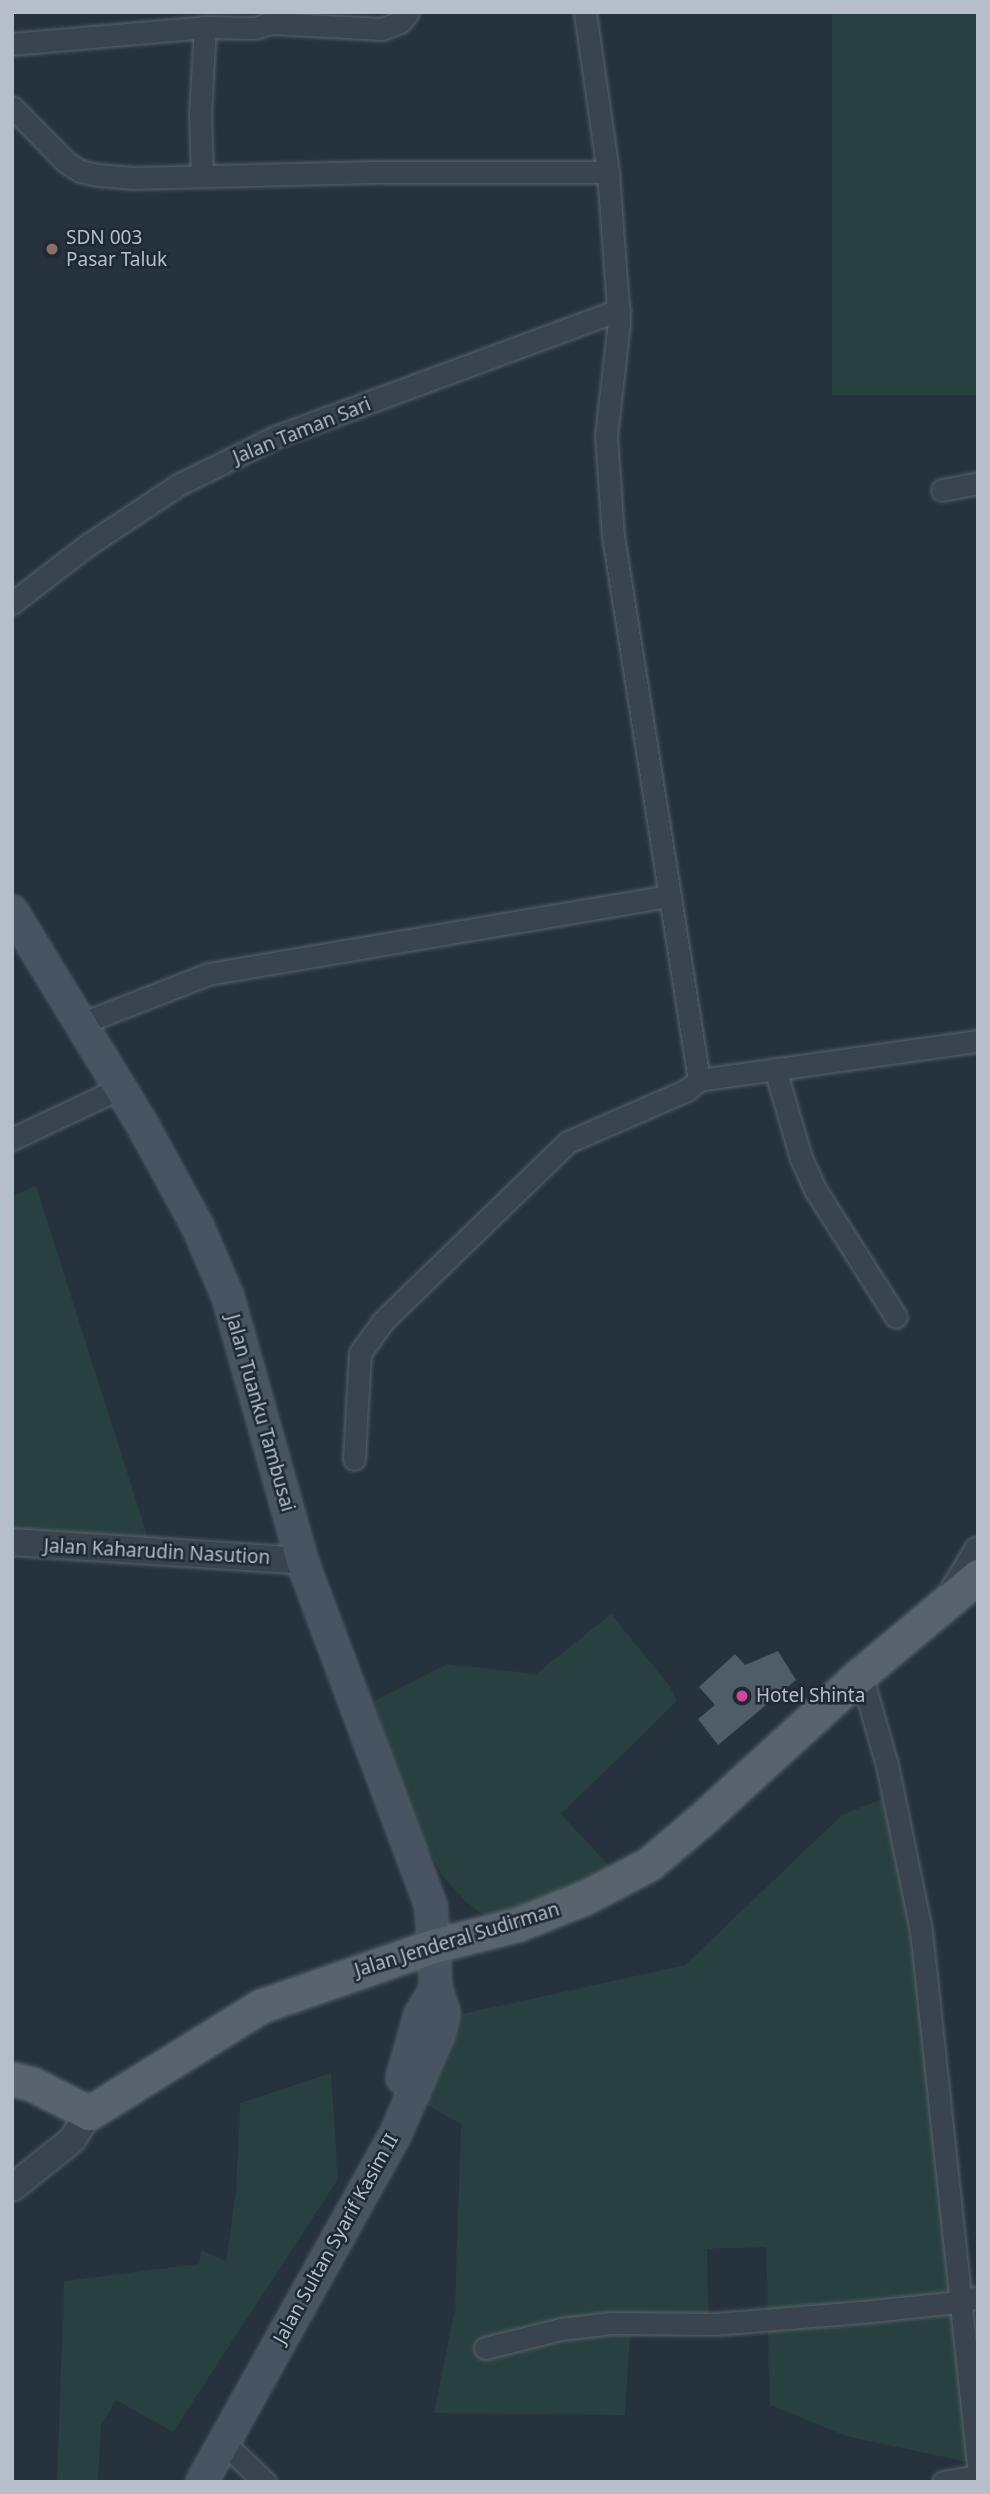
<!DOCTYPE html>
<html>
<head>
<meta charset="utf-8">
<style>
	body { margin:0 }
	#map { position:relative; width:990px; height:2494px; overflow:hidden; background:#26323e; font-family:"Noto Sans",sans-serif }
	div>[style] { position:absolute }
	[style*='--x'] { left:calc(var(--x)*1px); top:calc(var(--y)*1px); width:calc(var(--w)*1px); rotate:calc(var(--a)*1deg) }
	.green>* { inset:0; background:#294040; transform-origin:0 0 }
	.building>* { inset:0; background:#4f5d69 }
	.roads { filter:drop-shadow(0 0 2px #58626c) drop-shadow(0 0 2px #58626c) }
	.minor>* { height:21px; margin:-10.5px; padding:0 10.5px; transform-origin:10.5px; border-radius:10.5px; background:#3a444e }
	.tertiary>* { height:26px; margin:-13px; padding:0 13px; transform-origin:13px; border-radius:13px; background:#3a444e }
	.secondary>* { height:30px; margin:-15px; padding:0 15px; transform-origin:15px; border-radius:15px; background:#485461 }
	.primary>* { height:33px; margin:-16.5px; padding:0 16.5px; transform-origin:16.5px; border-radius:16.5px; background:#58636e }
	.dots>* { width:19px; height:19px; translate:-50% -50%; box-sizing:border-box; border:4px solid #1f2933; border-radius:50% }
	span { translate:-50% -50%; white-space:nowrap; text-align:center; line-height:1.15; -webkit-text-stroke:5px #1f2933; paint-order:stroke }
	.poi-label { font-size:19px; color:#b6bfc9 }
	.left { translate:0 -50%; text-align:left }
	.street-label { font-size:19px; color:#b6bfc9 }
	.frame { position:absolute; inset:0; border:14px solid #b6bfc9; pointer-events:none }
</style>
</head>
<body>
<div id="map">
	<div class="green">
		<div style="left:832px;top:12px;width:146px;height:383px"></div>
		<div style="clip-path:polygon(36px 1186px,148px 1538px,12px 1530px,12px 1196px)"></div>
		<div style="clip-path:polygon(611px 1614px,669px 1685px,677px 1701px,561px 1814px,612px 1869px,551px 1896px,486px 1917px,464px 1900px,443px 1876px,411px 1822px,374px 1701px,447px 1664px,536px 1674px)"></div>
		<div style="clip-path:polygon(882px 1799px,906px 1890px,972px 2463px,846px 2436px,770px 2405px,766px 2247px,707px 2249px,709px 2334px,630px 2336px,625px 2415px,434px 2413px,455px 2308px,461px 2124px,423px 2103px,462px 2014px,685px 1965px,842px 1815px)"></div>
		<div style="clip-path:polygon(331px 2073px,338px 2179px,173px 2432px,116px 2400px,101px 2425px,98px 2482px,57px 2482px,64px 2281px,199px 2264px,201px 2250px,226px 2261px,236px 2191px,240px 2103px)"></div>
	</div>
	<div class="building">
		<div style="clip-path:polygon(778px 1651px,796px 1680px,718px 1745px,698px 1719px,715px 1705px,699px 1687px,735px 1654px,745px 1665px)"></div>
	</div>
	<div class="roads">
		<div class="minor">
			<div style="--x:270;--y:23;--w:112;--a:3.1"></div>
			<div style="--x:382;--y:29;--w:19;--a:-21"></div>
			<div style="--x:400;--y:22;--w:13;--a:-51"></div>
			<div style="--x:12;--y:44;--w:194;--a:-5"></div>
			<div style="--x:205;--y:27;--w:50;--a:1.1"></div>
			<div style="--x:255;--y:28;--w:16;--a:-18"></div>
			<div style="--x:270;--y:23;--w:19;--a:-35"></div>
			<div style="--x:12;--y:107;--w:77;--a:45.5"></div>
			<div style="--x:66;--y:162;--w:17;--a:33"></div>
			<div style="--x:80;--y:171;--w:18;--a:13"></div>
			<div style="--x:98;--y:175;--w:35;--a:5"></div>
			<div style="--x:133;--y:178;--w:251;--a:-1.4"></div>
			<div style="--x:384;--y:172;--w:224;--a:0"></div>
			<div style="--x:202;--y:175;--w:61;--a:-91.9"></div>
			<div style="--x:200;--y:114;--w:87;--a:-86.7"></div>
			<div style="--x:942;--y:490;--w:37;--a:-11"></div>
			<div style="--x:12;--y:603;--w:97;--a:-37.5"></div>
			<div style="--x:89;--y:544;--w:107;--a:-33.5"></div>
			<div style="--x:178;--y:485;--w:108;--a:-26.3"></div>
			<div style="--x:275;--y:437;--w:367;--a:-20.3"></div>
			<div style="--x:80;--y:1024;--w:137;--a:-21.3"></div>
			<div style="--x:208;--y:974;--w:468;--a:-9.6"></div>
			<div style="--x:775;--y:1069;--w:93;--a:73.7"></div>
			<div style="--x:801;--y:1158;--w:36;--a:66"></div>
			<div style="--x:816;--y:1191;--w:149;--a:57.6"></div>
			<div style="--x:699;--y:1080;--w:282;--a:-8"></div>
			<div style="--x:12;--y:1139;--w:119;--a:-25.3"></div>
			<div style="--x:354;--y:1459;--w:106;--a:-86.8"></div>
			<div style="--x:360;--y:1353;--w:39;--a:-54"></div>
			<div style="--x:383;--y:1321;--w:257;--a:-44.1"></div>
			<div style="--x:568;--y:1142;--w:130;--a:-23.6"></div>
			<div style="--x:687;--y:1090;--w:16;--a:-40"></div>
			<div style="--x:699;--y:1080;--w:551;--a:-98.98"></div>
			<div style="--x:613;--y:536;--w:100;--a:-94"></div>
			<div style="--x:606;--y:436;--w:115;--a:-83.5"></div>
			<div style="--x:619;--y:322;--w:150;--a:-94.2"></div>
			<div style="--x:608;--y:172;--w:162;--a:-98.2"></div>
			<div style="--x:861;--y:1674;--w:95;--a:74.1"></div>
			<div style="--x:887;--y:1765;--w:168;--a:78.4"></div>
			<div style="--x:921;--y:1930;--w:537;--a:83.91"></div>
			<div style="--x:485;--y:2348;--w:78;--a:-14"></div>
			<div style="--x:561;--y:2329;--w:51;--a:-6.7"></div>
			<div style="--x:612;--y:2323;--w:103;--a:0.6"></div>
			<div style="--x:715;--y:2324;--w:147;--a:-4.7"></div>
			<div style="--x:862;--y:2312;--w:98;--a:-5.9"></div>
			<div style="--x:959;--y:2302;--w:20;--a:-15"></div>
			<div style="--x:224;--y:2443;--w:57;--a:43.6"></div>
			<div style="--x:943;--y:2482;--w:36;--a:-10"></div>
		</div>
		<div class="tertiary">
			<div style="--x:12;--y:1542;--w:291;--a:3.7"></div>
			<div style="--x:952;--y:1593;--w:50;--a:-58.8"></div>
			<div style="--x:12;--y:2188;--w:77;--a:-38.7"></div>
			<div style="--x:72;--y:2140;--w:32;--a:-58"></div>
		</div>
		<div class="secondary">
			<div style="--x:12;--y:911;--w:252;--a:58.6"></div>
			<div style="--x:143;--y:1126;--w:115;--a:61.4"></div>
			<div style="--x:198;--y:1227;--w:76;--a:66.8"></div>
			<div style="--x:228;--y:1297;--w:274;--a:74.3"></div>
			<div style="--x:302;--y:1561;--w:368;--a:69.5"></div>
			<div style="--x:431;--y:1906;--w:82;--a:86.5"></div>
			<div style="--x:436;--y:1988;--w:26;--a:72"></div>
			<div style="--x:444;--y:2013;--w:22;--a:103"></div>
			<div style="--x:439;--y:2034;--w:110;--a:113.5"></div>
			<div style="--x:395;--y:2135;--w:397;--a:119.1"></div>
			<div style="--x:402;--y:2078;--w:66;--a:-74.1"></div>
			<div style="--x:420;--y:2015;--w:31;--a:-59"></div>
		</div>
		<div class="primary">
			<div style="--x:12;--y:2079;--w:21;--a:14"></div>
			<div style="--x:32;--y:2084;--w:64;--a:27"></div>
			<div style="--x:89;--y:2113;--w:203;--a:-31.9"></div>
			<div style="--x:261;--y:2006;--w:182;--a:-19.2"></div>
			<div style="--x:433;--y:1946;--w:89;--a:-14.3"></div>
			<div style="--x:519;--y:1924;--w:72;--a:-21.9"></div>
			<div style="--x:586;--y:1897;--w:71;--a:-27.6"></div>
			<div style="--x:649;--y:1864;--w:68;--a:-40.2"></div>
			<div style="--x:701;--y:1820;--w:217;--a:-42.4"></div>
			<div style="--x:861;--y:1674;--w:153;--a:-39.9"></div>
		</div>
	</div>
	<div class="dots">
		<div style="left:52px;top:249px;background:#8d6e63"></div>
		<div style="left:742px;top:1696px;background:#d1479c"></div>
	</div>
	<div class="poi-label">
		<span class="left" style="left:66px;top:249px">SDN 003<br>Pasar Taluk</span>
		<span class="left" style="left:756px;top:1696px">Hotel Shinta</span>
	</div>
	<div class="street-label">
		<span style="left:302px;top:431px;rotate:-22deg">Jalan Taman Sari</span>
		<span style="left:260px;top:1413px;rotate:74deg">Jalan Tuanku Tambusai</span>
		<span style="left:157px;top:1552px;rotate:3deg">Jalan Kaharudin Nasution</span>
		<span style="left:457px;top:1940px;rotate:-17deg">Jalan Jenderal Sudirman</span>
		<span style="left:336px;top:2239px;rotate:-61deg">Jalan Sultan Syarif Kasim II</span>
	</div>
	<div class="frame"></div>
</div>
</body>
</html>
